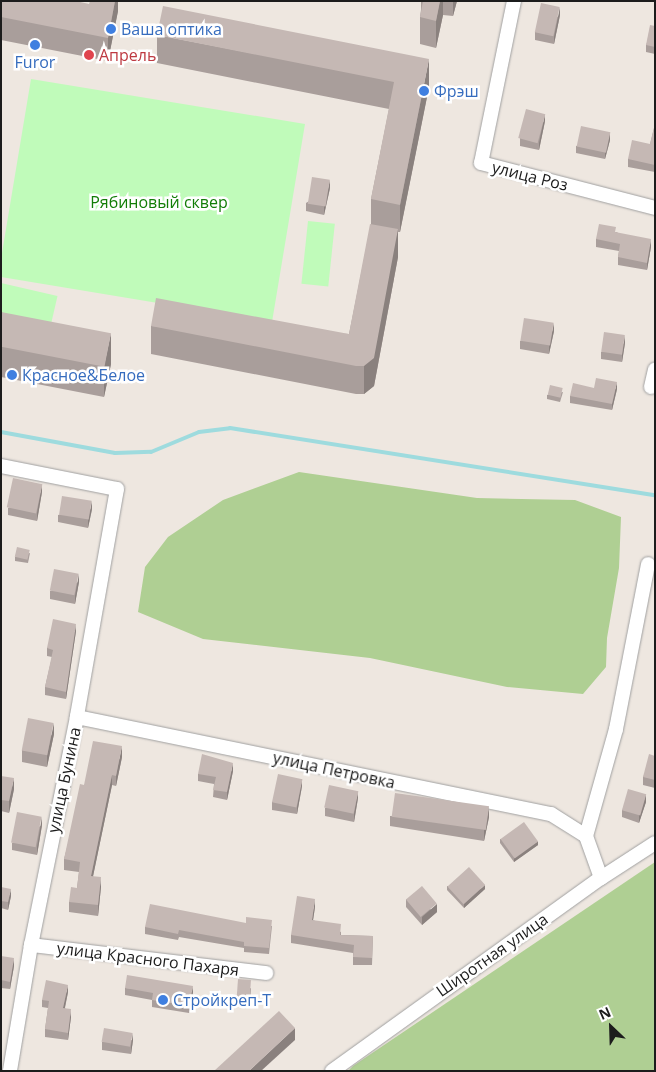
<!DOCTYPE html>
<html>
<head>
<meta charset="utf-8">
<style>
	body { margin:0 }
	#map { position:relative; width:656px; height:1072px; overflow:hidden; background:#eee7e0; font-family:"Open Sans",sans-serif }
	div>[style] { position:absolute }
	[style*='--x'] { left:calc(var(--x)*1px); top:calc(var(--y)*1px); width:calc(var(--w)*1px); rotate:calc(var(--a)*1deg) }
	.forest>* { inset:0; background:#afcf93 }
	.park>* { inset:0; background:#c0fbba; transform-origin:0 0 }
	.stream>* { height:4px; margin:-2px; padding:0 2px; transform-origin:2px; border-radius:2px; background:#9edbde }
	.roads { filter:drop-shadow(0 0 1px #a0a0a0) drop-shadow(0 0 1px #a0a0a0) }
	.street>* { height:14px; margin:-7px; padding:0 7px; transform-origin:7px; border-radius:7px; background:#fff }
	.wall>* { inset:0; background:#a99e9b }
	.shaded-wall>* { inset:0; background:#8a817e }
	.building>* { inset:0; background:#c5b8b4; transform-origin:0 0 }
	.dots>* { width:14px; height:14px; translate:-50% -50%; box-sizing:border-box; border:2px solid #fff; border-radius:50% }
	span { translate:-50% -50%; white-space:nowrap; text-align:center; line-height:1.15; -webkit-text-stroke:5px #fff; paint-order:stroke }
	.shop-label { font-size:16px; color:#366cbe }
	.left { translate:0 -50%; text-align:left }
	.health-label { font-size:16px; color:#be3a42 }
	.street-label { font-size:16px; color:#1c1c1c }
	.park-label { font-size:16px; color:#127d07 }
	.frame { position:absolute; inset:0; border:2px solid #1c1c1c; pointer-events:none }
	.north { position:absolute; left:586px; top:1002px; width:50px; height:50px; -webkit-text-stroke:4px #fff; paint-order:stroke; rotate:336deg; font-size:14px; font-weight:700; line-height:20px; text-align:center; color:#1c1c1c }
	.north::after { content:''; display:block; margin:auto; width:18px; height:22px; background:#1c1c1c; clip-path:polygon(50% 0,100% 100%,50% 72%,0 100%) }
</style>
</head>
<body>
<div id="map">
	<div class="forest">
		<div style="clip-path:polygon(299px 472px,477px 498px,575px 500px,621px 517px,619px 568px,607px 638px,606px 667px,583px 694px,507px 687px,370px 658px,203px 639px,138px 612px,145px 567px,168px 537px,223px 500px)"></div>
		<div style="clip-path:polygon(655px 862px,655px 1071px,348px 1071px,353px 1066px)"></div>
	</div>
	<div class="park">
		<div style="clip-path:polygon(31px 79px,305px 124px,272px 322px,1px 277px,1px 259px)"></div>
		<div style="left:308px;top:221px;width:27px;height:63px;rotate:6deg"></div>
		<div style="left:1px;top:283px;width:58px;height:29px;rotate:13deg"></div>
	</div>
	<div class="stream">
		<div style="--x:1;--y:432;--w:116;--a:10.4"></div>
		<div style="--x:115;--y:453;--w:36;--a:-2"></div>
		<div style="--x:151;--y:452;--w:52;--a:-22.6"></div>
		<div style="--x:199;--y:432;--w:31;--a:-7"></div>
		<div style="--x:230;--y:428;--w:430;--a:9"></div>
	</div>
	<div class="roads">
		<div class="street">
			<div style="--x:514;--y:1;--w:165;--a:101.5"></div>
			<div style="--x:481;--y:163;--w:180;--a:14.5"></div>
			<div style="--x:651;--y:387;--w:18;--a:-77"></div>
			<div style="--x:1;--y:466;--w:118;--a:11.2"></div>
			<div style="--x:117;--y:489;--w:231;--a:100"></div>
			<div style="--x:77;--y:717;--w:233;--a:101.4"></div>
			<div style="--x:31;--y:945;--w:128;--a:99.5"></div>
			<div style="--x:77;--y:717;--w:484;--a:11.6"></div>
			<div style="--x:551;--y:814;--w:41;--a:32.2"></div>
			<div style="--x:601;--y:878;--w:45;--a:-109.7"></div>
			<div style="--x:586;--y:836;--w:111;--a:-74.3"></div>
			<div style="--x:616;--y:729;--w:168;--a:-79"></div>
			<div style="--x:31;--y:945;--w:237;--a:6.8"></div>
			<div style="--x:332;--y:1071;--w:331;--a:-35.7"></div>
			<div style="--x:601;--y:878;--w:64;--a:-32.9"></div>
		</div>
	</div>
	<div class="wall">
		<div style="clip-path:polygon(1px 1px,89px 4px,118px 1px,118px 11px,108px 61px,1px 40px)"></div>
		<div style="clip-path:polygon(421px 1px,457px 1px,453px 16px,443px 15px,436px 48px,420px 44px,420px 17px,421px 10px)"></div>
		<div style="clip-path:polygon(560px 15px,554px 44px,535px 40px,535px 32px)"></div>
		<div style="clip-path:polygon(655px 26px,655px 54px,646px 52px,646px 45px)"></div>
		<div style="clip-path:polygon(157px 35px,429px 87px,400px 232px,398px 232px,398px 257px,374px 386px,364px 394px,356px 394px,151px 354px,151px 326px,349px 334px,371px 224px,371px 199px,389px 109px,157px 63px)"></div>
		<div style="clip-path:polygon(545px 121px,539px 150px,520px 146px,520px 138px)"></div>
		<div style="clip-path:polygon(655px 124px,655px 172px,628px 167px,628px 159px,650px 144px)"></div>
		<div style="clip-path:polygon(610px 140px,605px 159px,576px 153px,576px 146px)"></div>
		<div style="clip-path:polygon(330px 188px,324px 215px,306px 211px,306px 203px)"></div>
		<div style="clip-path:polygon(616px 232px,651px 247px,647px 270px,618px 265px,618px 257px,619px 251px,596px 247px,596px 239px)"></div>
		<div style="clip-path:polygon(1px 312px,111px 364px,104px 397px,1px 377px)"></div>
		<div style="clip-path:polygon(554px 331px,549px 354px,520px 349px,520px 341px)"></div>
		<div style="clip-path:polygon(625px 343px,622px 362px,601px 359px,601px 352px)"></div>
		<div style="clip-path:polygon(594px 388px,617px 389px,612px 410px,570px 403px,570px 396px)"></div>
		<div style="clip-path:polygon(563px 392px,560px 402px,547px 399px,547px 395px)"></div>
		<div style="clip-path:polygon(42px 492px,37px 521px,8px 515px,8px 508px)"></div>
		<div style="clip-path:polygon(92px 509px,88px 528px,58px 522px,58px 515px)"></div>
		<div style="clip-path:polygon(30px 553px,28px 563px,15px 561px,15px 557px)"></div>
		<div style="clip-path:polygon(79px 582px,75px 604px,50px 599px,50px 591px)"></div>
		<div style="clip-path:polygon(76px 631px,66px 699px,45px 695px,45px 687px,52px 657px,47px 656px,47px 648px)"></div>
		<div style="clip-path:polygon(54px 734px,47px 767px,22px 762px,22px 750px)"></div>
		<div style="clip-path:polygon(655px 756px,655px 788px,643px 785px,643px 777px)"></div>
		<div style="clip-path:polygon(122px 757px,116px 786px,112px 785px,93px 876px,101px 887px,98px 916px,69px 912px,69px 902px,77px 888px,79px 872px,64px 870px,64px 859px,84px 785px)"></div>
		<div style="clip-path:polygon(233px 771px,227px 800px,213px 797px,214px 784px,198px 781px,198px 774px)"></div>
		<div style="clip-path:polygon(1px 776px,14px 789px,9px 813px,1px 811px)"></div>
		<div style="clip-path:polygon(302px 786px,297px 814px,272px 810px,272px 802px)"></div>
		<div style="clip-path:polygon(358px 798px,354px 822px,325px 816px,325px 808px)"></div>
		<div style="clip-path:polygon(646px 802px,639px 823px,622px 817px,622px 810px)"></div>
		<div style="clip-path:polygon(390px 816px,489px 817px,484px 841px,390px 826px)"></div>
		<div style="clip-path:polygon(42px 825px,37px 855px,12px 850px,12px 843px)"></div>
		<div style="clip-path:polygon(500px 839px,538px 845px,514px 862px,500px 843px)"></div>
		<div style="clip-path:polygon(447px 886px,485px 889px,464px 908px,447px 890px)"></div>
		<div style="clip-path:polygon(1px 887px,11px 896px,8px 910px,1px 908px)"></div>
		<div style="clip-path:polygon(406px 899px,437px 912px,422px 925px,406px 907px)"></div>
		<div style="clip-path:polygon(315px 907px,313px 920px,341px 932px,341px 935px,373px 936px,372px 965px,353px 965px,353px 953px,291px 943px,291px 935px)"></div>
		<div style="clip-path:polygon(246px 923px,272px 926px,269px 954px,244px 952px,244px 948px,179px 937px,178px 940px,145px 934px,145px 927px)"></div>
		<div style="clip-path:polygon(1px 956px,14px 966px,10px 989px,1px 988px)"></div>
		<div style="clip-path:polygon(125px 988px,193px 992px,189px 1013px,152px 1007px,152px 1000px,125px 995px)"></div>
		<div style="clip-path:polygon(251px 988px,250px 1005px,236px 1004px,236px 996px)"></div>
		<div style="clip-path:polygon(68px 992px,65px 1008px,71px 1017px,68px 1040px,45px 1037px,45px 1029px,48px 1008px,42px 1007px,42px 1000px)"></div>
		<div style="clip-path:polygon(133px 1040px,131px 1054px,102px 1050px,102px 1042px)"></div>
	</div>
	<div class="shaded-wall">
		<div style="clip-path:polygon(115px 1px,118px 1px,118px 11px,108px 61px,108px 38px)"></div>
		<div style="clip-path:polygon(440px 1px,443px 1px,443px 15px,436px 48px,436px 21px)"></div>
		<div style="clip-path:polygon(453px 1px,457px 1px,453px 16px)"></div>
		<div style="clip-path:polygon(560px 7px,560px 15px,554px 44px,554px 37px)"></div>
		<div style="clip-path:polygon(429px 59px,429px 87px,400px 232px,400px 205px)"></div>
		<div style="clip-path:polygon(545px 114px,545px 121px,539px 150px,539px 143px)"></div>
		<div style="clip-path:polygon(610px 132px,610px 140px,605px 159px,605px 152px)"></div>
		<div style="clip-path:polygon(330px 180px,330px 188px,324px 215px,324px 207px)"></div>
		<div style="clip-path:polygon(398px 229px,398px 257px,374px 386px,364px 394px,364px 366px)"></div>
		<div style="clip-path:polygon(651px 239px,651px 247px,647px 270px,647px 263px)"></div>
		<div style="clip-path:polygon(554px 323px,554px 331px,549px 354px,549px 347px)"></div>
		<div style="clip-path:polygon(111px 333px,111px 364px,104px 397px,104px 366px)"></div>
		<div style="clip-path:polygon(625px 335px,625px 343px,622px 362px,622px 355px)"></div>
		<div style="clip-path:polygon(617px 382px,617px 389px,612px 410px,612px 404px)"></div>
		<div style="clip-path:polygon(42px 484px,42px 492px,37px 521px,37px 513px)"></div>
		<div style="clip-path:polygon(92px 501px,92px 509px,88px 528px,88px 521px)"></div>
		<div style="clip-path:polygon(79px 574px,79px 582px,75px 604px,75px 596px)"></div>
		<div style="clip-path:polygon(76px 624px,76px 631px,66px 699px,66px 692px)"></div>
		<div style="clip-path:polygon(54px 723px,54px 734px,47px 767px,47px 756px)"></div>
		<div style="clip-path:polygon(122px 746px,122px 757px,116px 786px,116px 776px)"></div>
		<div style="clip-path:polygon(233px 763px,233px 771px,227px 800px,227px 792px)"></div>
		<div style="clip-path:polygon(112px 775px,112px 785px,91px 886px,91px 876px)"></div>
		<div style="clip-path:polygon(14px 778px,14px 789px,9px 813px,9px 801px)"></div>
		<div style="clip-path:polygon(302px 779px,302px 786px,297px 814px,297px 807px)"></div>
		<div style="clip-path:polygon(358px 791px,358px 798px,354px 822px,354px 814px)"></div>
		<div style="clip-path:polygon(646px 794px,646px 802px,639px 823px,639px 815px)"></div>
		<div style="clip-path:polygon(489px 807px,489px 817px,484px 841px,484px 831px)"></div>
		<div style="clip-path:polygon(42px 817px,42px 825px,37px 855px,37px 847px)"></div>
		<div style="clip-path:polygon(538px 841px,538px 845px,514px 862px,514px 858px)"></div>
		<div style="clip-path:polygon(101px 877px,101px 887px,98px 916px,98px 905px)"></div>
		<div style="clip-path:polygon(485px 885px,485px 889px,464px 908px,464px 904px)"></div>
		<div style="clip-path:polygon(11px 889px,11px 896px,8px 910px,8px 902px)"></div>
		<div style="clip-path:polygon(315px 899px,315px 907px,312px 927px,312px 920px)"></div>
		<div style="clip-path:polygon(437px 904px,437px 912px,422px 925px,422px 917px)"></div>
		<div style="clip-path:polygon(14px 958px,14px 966px,10px 989px,10px 982px)"></div>
		<div style="clip-path:polygon(68px 985px,68px 992px,63px 1016px,63px 1008px)"></div>
		<div style="clip-path:polygon(193px 986px,193px 992px,189px 1013px,189px 1006px)"></div>
		<div style="clip-path:polygon(71px 1009px,71px 1017px,68px 1040px,68px 1033px)"></div>
		<div style="clip-path:polygon(295px 1028px,295px 1040px,261px 1071px,249px 1071px)"></div>
		<div style="clip-path:polygon(133px 1033px,133px 1040px,131px 1054px,131px 1046px)"></div>
	</div>
	<div class="building">
		<div style="clip-path:polygon(1px 1px,76px 1px,89px 4px,90px 1px,115px 1px,108px 38px,1px 17px)"></div>
		<div style="clip-path:polygon(423px 1px,440px 1px,436px 21px,420px 17px)"></div>
		<div style="left:541px;top:3px;width:19px;height:30px;rotate:12deg"></div>
		<div style="clip-path:polygon(163px 6px,429px 59px,400px 205px,371px 199px,394px 82px,157px 35px)"></div>
		<div style="clip-path:polygon(650px 25px,655px 26px,655px 47px,646px 45px)"></div>
		<div style="left:526px;top:109px;width:20px;height:30px;rotate:15deg"></div>
		<div style="clip-path:polygon(655px 124px,655px 165px,628px 159px,632px 140px,650px 144px)"></div>
		<div style="left:581px;top:126px;width:30px;height:21px;rotate:12deg"></div>
		<div style="left:312px;top:177px;width:18px;height:27px;rotate:9deg"></div>
		<div style="clip-path:polygon(370px 224px,398px 229px,374px 358px,364px 366px,356px 366px,151px 326px,156px 298px,349px 334px)"></div>
		<div style="clip-path:polygon(599px 224px,616px 227px,615px 232px,651px 239px,647px 263px,618px 257px,620px 244px,596px 239px)"></div>
		<div style="left:1px;top:312px;width:112px;height:34px;rotate:11deg"></div>
		<div style="left:524px;top:318px;width:30px;height:23px;rotate:9deg"></div>
		<div style="left:604px;top:332px;width:21px;height:20px;rotate:8deg"></div>
		<div style="clip-path:polygon(596px 378px,617px 382px,612px 404px,570px 396px,573px 383px,594px 388px)"></div>
		<div style="left:550px;top:385px;width:13px;height:10px;rotate:13deg"></div>
		<div style="left:13px;top:478px;width:30px;height:30px;rotate:12deg"></div>
		<div style="left:62px;top:496px;width:30px;height:19px;rotate:9deg"></div>
		<div style="left:17px;top:547px;width:13px;height:10px;rotate:13deg"></div>
		<div style="left:54px;top:569px;width:25px;height:22px;rotate:11deg"></div>
		<div style="clip-path:polygon(53px 619px,76px 624px,66px 692px,45px 687px,53px 650px,47px 648px)"></div>
		<div style="left:28px;top:718px;width:26px;height:33px;rotate:11deg"></div>
		<div style="clip-path:polygon(93px 741px,122px 746px,116px 776px,112px 775px,91px 876px,101px 877px,98px 905px,69px 902px,71px 887px,77px 888px,80px 862px,64px 859px,80px 784px,84px 785px)"></div>
		<div style="clip-path:polygon(202px 754px,233px 763px,227px 792px,213px 790px,216px 777px,198px 774px)"></div>
		<div style="clip-path:polygon(649px 754px,655px 756px,655px 780px,643px 777px)"></div>
		<div style="left:278px;top:774px;width:25px;height:29px;rotate:12deg"></div>
		<div style="clip-path:polygon(1px 776px,14px 778px,9px 801px,1px 800px)"></div>
		<div style="left:329px;top:785px;width:30px;height:23px;rotate:12deg"></div>
		<div style="left:628px;top:789px;width:19px;height:22px;rotate:16deg"></div>
		<div style="left:395px;top:793px;width:95px;height:24px;rotate:8deg"></div>
		<div style="left:17px;top:812px;width:25px;height:31px;rotate:11deg"></div>
		<div style="left:524px;top:822px;width:24px;height:29px;rotate:54deg"></div>
		<div style="left:469px;top:867px;width:24px;height:29px;rotate:48deg"></div>
		<div style="left:422px;top:886px;width:23px;height:21px;rotate:50deg"></div>
		<div style="clip-path:polygon(1px 887px,11px 889px,8px 902px,1px 901px)"></div>
		<div style="clip-path:polygon(297px 896px,315px 899px,312px 920px,341px 924px,340px 935px,373px 936px,372px 958px,353px 957px,354px 945px,291px 935px)"></div>
		<div style="clip-path:polygon(150px 904px,246px 923px,246px 917px,272px 920px,269px 948px,244px 946px,244px 942px,179px 930px,178px 934px,145px 927px)"></div>
		<div style="clip-path:polygon(1px 956px,14px 958px,10px 982px,1px 980px)"></div>
		<div style="clip-path:polygon(127px 975px,193px 986px,189px 1006px,152px 1000px,153px 993px,125px 988px)"></div>
		<div style="left:238px;top:979px;width:13px;height:17px;rotate:4deg"></div>
		<div style="clip-path:polygon(46px 980px,68px 985px,63px 1008px,71px 1009px,68px 1033px,45px 1029px,49px 1001px,42px 1000px)"></div>
		<div style="clip-path:polygon(279px 1011px,295px 1028px,249px 1071px,214px 1071px)"></div>
		<div style="left:104px;top:1028px;width:29px;height:14px;rotate:10deg"></div>
	</div>
	<div class="dots">
		<div style="left:111px;top:29px;background:#3f7fe0"></div>
		<div style="left:35px;top:45px;background:#3f7fe0"></div>
		<div style="left:89px;top:55px;background:#e0444e"></div>
		<div style="left:424px;top:91px;background:#3f7fe0"></div>
		<div style="left:12px;top:375px;background:#3f7fe0"></div>
		<div style="left:163px;top:1000px;background:#3f7fe0"></div>
	</div>
	<div class="shop-label">
		<span class="left" style="left:121px;top:29px">Ваша оптика</span>
		<span style="left:35px;top:62px">Furor</span>
		<span class="left" style="left:434px;top:91px">Фрэш</span>
		<span class="left" style="left:22px;top:375px">Красное&amp;Белое</span>
		<span class="left" style="left:173px;top:1000px">Стройкреп-Т</span>
	</div>
	<div class="health-label">
		<span class="left" style="left:99px;top:55px">Апрель</span>
	</div>
	<div class="street-label">
		<span style="left:530px;top:176px;rotate:14deg">улица Роз</span>
		<span style="left:334px;top:770px;rotate:12deg">улица Петровка</span>
		<span style="left:64px;top:780px;rotate:-78deg">улица Бунина</span>
		<span style="left:492px;top:955px;rotate:-35deg">Широтная улица</span>
		<span style="left:148px;top:959px;rotate:7deg">улица Красного Пахаря</span>
	</div>
	<div class="park-label">
		<span style="left:159px;top:202px">Рябиновый сквер</span>
	</div>
	<div class="frame"></div>
	<div class="north">N</div>
</div>
</body>
</html>
